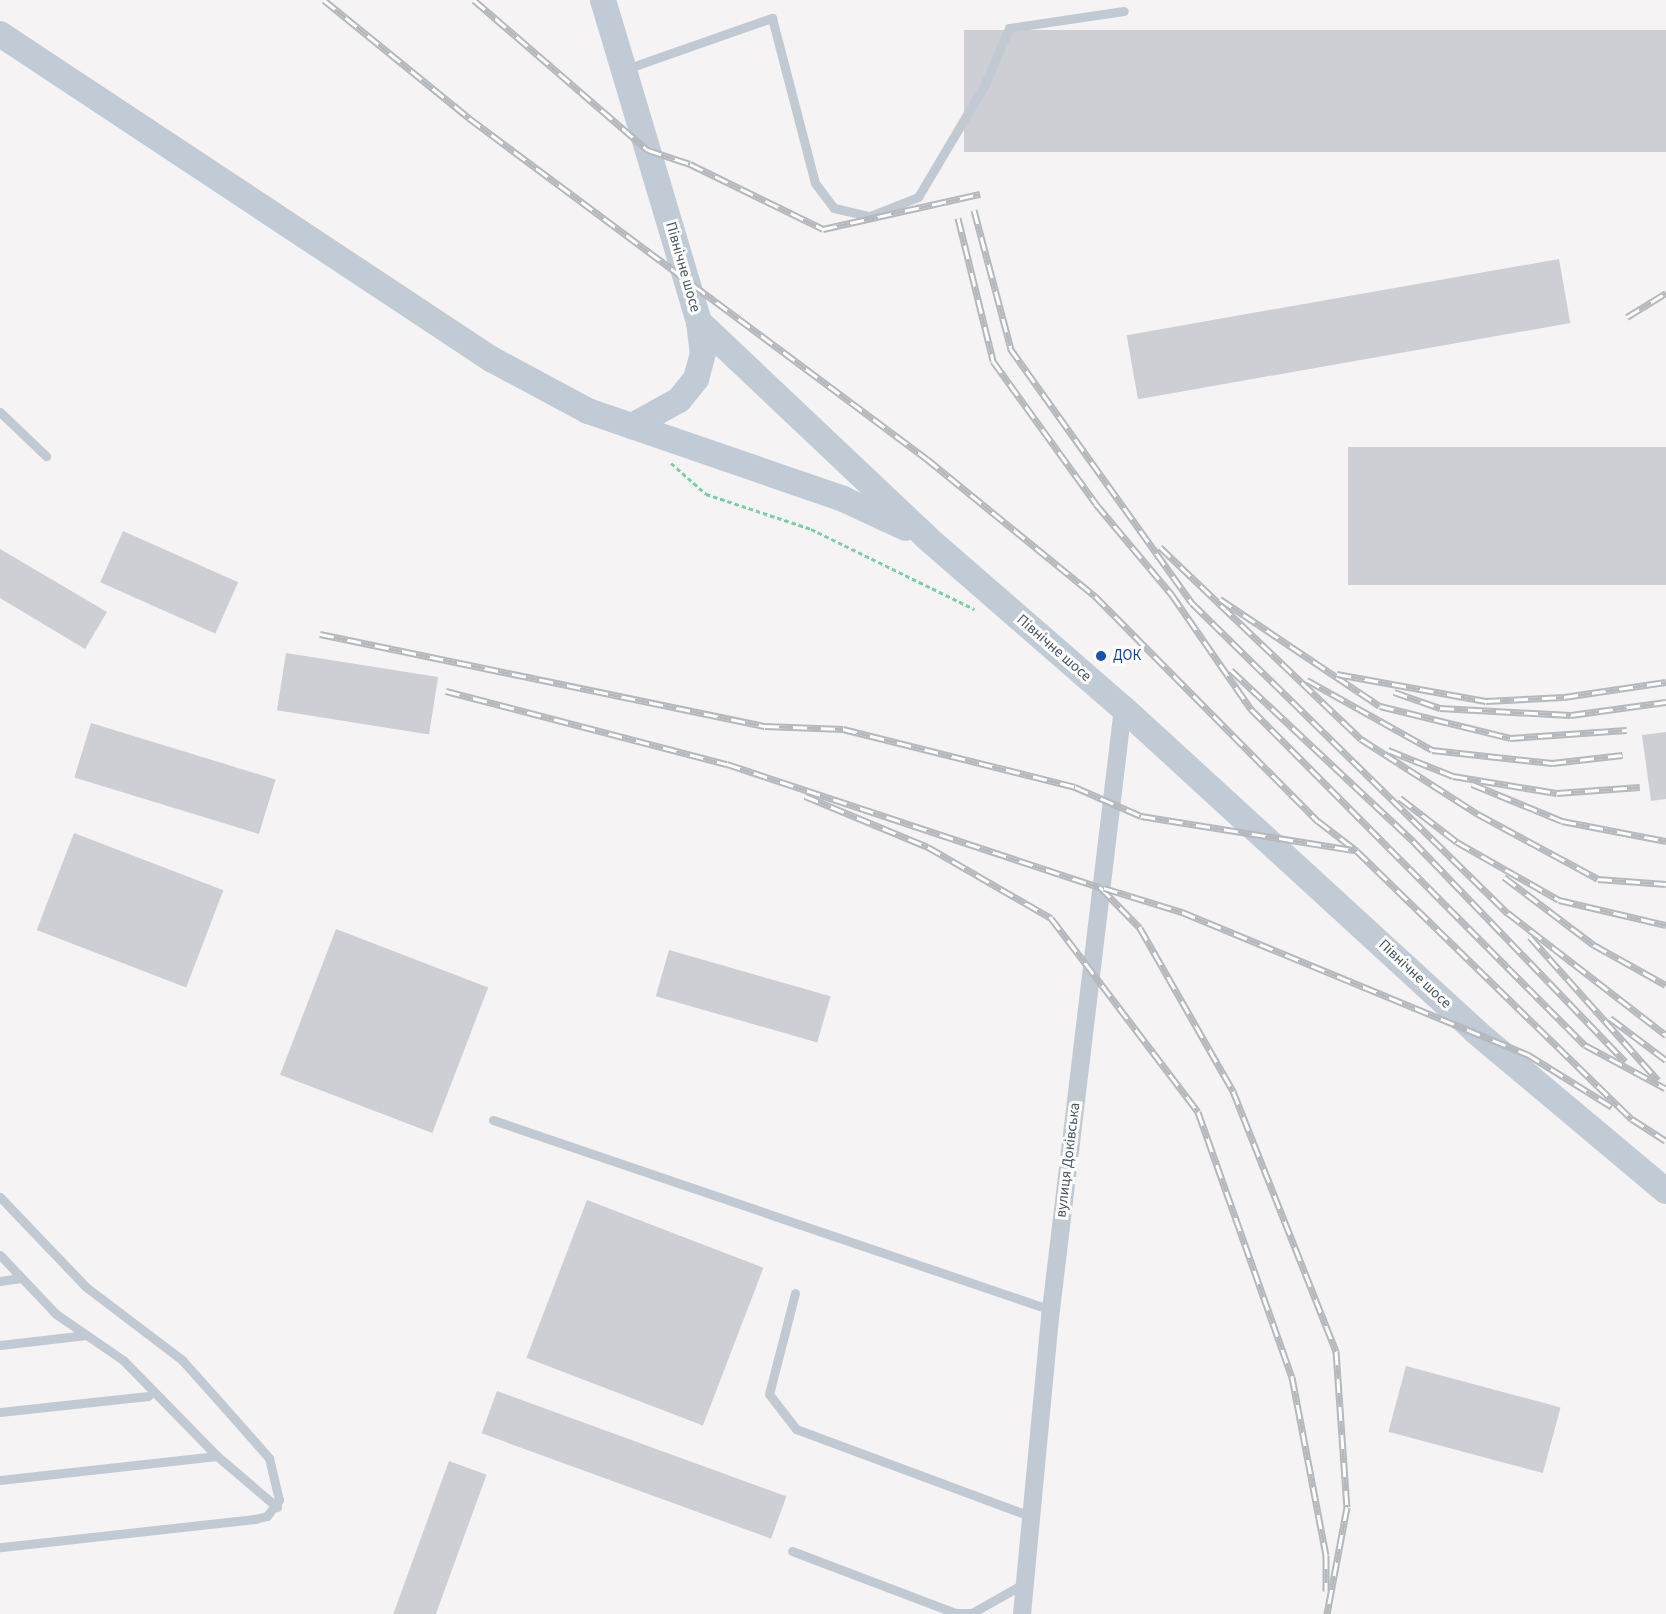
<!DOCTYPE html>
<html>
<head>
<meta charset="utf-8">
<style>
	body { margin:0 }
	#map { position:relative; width:1666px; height:1614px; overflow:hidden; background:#f5f3f3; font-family:"Source Sans 3",sans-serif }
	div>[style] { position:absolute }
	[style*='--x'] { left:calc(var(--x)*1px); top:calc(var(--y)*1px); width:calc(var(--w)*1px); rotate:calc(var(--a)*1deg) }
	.building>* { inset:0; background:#cdcfd5; transform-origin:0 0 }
	.path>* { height:3px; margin-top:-1.5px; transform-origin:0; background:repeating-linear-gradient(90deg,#7ad0a6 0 4.5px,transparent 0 7.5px) }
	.lane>* { height:9px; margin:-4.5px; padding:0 4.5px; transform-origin:4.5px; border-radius:4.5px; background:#c1cad2 }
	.street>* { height:18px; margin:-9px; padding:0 9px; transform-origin:9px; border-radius:9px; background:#c1cad2 }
	.secondary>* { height:26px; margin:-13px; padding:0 13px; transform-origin:13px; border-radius:13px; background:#c1cbd6 }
	.rail>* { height:7px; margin-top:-3.5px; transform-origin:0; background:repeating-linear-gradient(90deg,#fff 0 14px,#b5b8bd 0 28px); box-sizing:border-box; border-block:2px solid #b5b8bd }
	.dots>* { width:16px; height:16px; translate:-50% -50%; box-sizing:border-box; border:3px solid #fff; border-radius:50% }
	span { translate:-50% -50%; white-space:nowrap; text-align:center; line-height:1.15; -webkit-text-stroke:6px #fff; paint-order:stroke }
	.street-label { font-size:15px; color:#4a5661 }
	.transit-label { font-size:15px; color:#164399 }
	.left { translate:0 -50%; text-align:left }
</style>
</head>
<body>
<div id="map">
	<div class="building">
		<div style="left:1666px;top:30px;width:122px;height:702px;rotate:90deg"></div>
		<div style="left:1559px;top:259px;width:65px;height:439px;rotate:80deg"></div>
		<div style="left:1666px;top:447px;width:138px;height:318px;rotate:90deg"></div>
		<div style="left:123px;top:531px;width:126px;height:56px;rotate:24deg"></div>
		<div style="clip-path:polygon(0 549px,107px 612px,85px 649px,0 598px)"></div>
		<div style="left:286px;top:653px;width:154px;height:58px;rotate:9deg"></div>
		<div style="left:91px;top:723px;width:193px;height:57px;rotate:17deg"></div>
		<div style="clip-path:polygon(1666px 732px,1666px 799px,1651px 801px,1642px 735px)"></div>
		<div style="left:74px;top:833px;width:160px;height:104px;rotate:21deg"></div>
		<div style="left:336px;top:929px;width:163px;height:156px;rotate:21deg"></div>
		<div style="left:669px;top:950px;width:168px;height:48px;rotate:16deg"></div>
		<div style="left:587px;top:1200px;width:189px;height:169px;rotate:21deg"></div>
		<div style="left:1406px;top:1366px;width:160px;height:68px;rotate:15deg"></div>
		<div style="left:497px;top:1391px;width:308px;height:45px;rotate:20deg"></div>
		<div style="left:449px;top:1461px;width:40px;height:163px;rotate:20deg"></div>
	</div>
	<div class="path">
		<div style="--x:671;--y:463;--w:47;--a:41.5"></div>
		<div style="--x:706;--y:494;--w:111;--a:18.4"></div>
		<div style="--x:811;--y:529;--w:182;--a:26.1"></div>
	</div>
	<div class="lane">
		<div style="--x:626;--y:69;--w:155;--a:-19.3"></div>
		<div style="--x:772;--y:18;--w:171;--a:75.4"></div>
		<div style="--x:815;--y:183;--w:31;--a:53"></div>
		<div style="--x:834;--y:208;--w:37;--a:13"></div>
		<div style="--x:870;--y:216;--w:52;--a:-21.6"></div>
		<div style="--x:918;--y:197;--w:131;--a:-59.3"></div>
		<div style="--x:985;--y:84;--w:61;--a:-66.8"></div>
		<div style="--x:1009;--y:28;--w:116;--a:-8.4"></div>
		<div style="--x:0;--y:412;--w:64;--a:43.7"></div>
		<div style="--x:493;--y:1120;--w:589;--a:18.8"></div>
		<div style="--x:0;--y:1197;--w:124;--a:46.3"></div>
		<div style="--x:86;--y:1287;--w:121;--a:37.2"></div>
		<div style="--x:182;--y:1360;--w:52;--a:48.1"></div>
		<div style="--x:217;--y:1399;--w:79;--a:48.6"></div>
		<div style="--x:269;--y:1458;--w:43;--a:76.6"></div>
		<div style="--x:279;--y:1500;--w:20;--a:127"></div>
		<div style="--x:267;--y:1516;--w:12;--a:166"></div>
		<div style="--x:255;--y:1519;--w:257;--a:173.7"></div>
		<div style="--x:0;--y:1255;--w:81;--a:46.5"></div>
		<div style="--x:56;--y:1314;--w:81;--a:34.5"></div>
		<div style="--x:123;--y:1360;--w:134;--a:45.6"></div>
		<div style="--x:217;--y:1456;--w:79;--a:40.4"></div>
		<div style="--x:0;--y:1281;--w:21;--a:-8"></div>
		<div style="--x:795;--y:1293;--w:104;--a:104.4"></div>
		<div style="--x:769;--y:1394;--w:44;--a:52.4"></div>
		<div style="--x:796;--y:1429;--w:252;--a:20.4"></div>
		<div style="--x:0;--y:1345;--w:87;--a:-6.6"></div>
		<div style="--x:0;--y:1412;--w:149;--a:-6.2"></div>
		<div style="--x:0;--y:1480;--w:218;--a:-6.3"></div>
		<div style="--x:792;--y:1551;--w:174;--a:20.8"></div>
		<div style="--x:955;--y:1613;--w:17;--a:0"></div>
		<div style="--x:972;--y:1613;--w:61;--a:-29.5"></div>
	</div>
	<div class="street">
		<div style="--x:1022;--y:1614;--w:305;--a:-84.6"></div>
		<div style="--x:1051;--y:1310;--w:606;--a:-83.18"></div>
	</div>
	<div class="secondary">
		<div style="--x:603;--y:0;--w:336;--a:73.4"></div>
		<div style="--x:699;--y:322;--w:31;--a:83"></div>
		<div style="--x:703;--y:353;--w:27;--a:105"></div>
		<div style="--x:696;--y:379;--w:27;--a:129"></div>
		<div style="--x:679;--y:400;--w:54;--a:151"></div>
		<div style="--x:0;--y:34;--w:589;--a:33.5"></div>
		<div style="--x:491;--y:359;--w:110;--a:28.2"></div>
		<div style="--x:588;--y:411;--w:270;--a:19"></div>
		<div style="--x:843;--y:499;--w:69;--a:24.7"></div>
		<div style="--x:699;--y:322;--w:313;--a:43.4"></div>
		<div style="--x:926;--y:537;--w:261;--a:41"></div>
		<div style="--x:1123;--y:708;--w:478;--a:42.5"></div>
		<div style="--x:1475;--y:1031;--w:249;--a:40"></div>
	</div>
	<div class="rail">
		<div style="--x:324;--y:0;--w:187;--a:39.1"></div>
		<div style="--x:469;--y:118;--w:571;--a:36.67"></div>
		<div style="--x:927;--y:459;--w:217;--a:39.2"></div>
		<div style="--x:1095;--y:596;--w:317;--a:45.3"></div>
		<div style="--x:1318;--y:821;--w:49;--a:37.6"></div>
		<div style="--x:1357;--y:851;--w:384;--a:44.3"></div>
		<div style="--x:1632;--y:1119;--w:40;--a:32.9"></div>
		<div style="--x:474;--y:0;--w:230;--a:40.8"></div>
		<div style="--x:648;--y:150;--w:44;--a:18.4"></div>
		<div style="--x:690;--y:164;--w:148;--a:26"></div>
		<div style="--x:823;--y:229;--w:161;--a:-12.6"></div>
		<div style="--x:974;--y:210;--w:144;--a:75.1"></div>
		<div style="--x:958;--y:218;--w:147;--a:76.2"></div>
		<div style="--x:993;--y:361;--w:176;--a:54.2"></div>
		<div style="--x:1096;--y:504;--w:119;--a:50.1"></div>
		<div style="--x:1172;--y:595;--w:139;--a:55.3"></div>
		<div style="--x:1251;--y:709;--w:474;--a:45.2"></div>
		<div style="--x:1585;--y:1045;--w:91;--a:28.3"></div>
		<div style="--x:1627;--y:317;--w:46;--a:-31.6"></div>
		<div style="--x:1010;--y:348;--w:313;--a:54.5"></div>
		<div style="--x:1192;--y:603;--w:443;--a:44.5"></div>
		<div style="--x:1508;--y:913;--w:200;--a:37.7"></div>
		<div style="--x:1160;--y:547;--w:278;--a:43.7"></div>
		<div style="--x:1361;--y:739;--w:139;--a:32.7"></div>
		<div style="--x:1478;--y:814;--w:136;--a:28.4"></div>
		<div style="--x:1598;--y:879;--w:68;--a:4.2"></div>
		<div style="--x:1220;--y:599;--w:192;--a:33.8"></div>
		<div style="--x:1380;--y:706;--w:134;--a:13.8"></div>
		<div style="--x:1510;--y:738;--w:117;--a:-3.9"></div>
		<div style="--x:320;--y:634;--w:454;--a:11.7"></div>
		<div style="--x:765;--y:726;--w:78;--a:2.2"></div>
		<div style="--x:843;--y:729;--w:239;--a:14"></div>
		<div style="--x:1075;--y:787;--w:72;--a:23.7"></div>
		<div style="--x:1141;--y:816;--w:216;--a:9.1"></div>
		<div style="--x:1231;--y:670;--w:250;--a:43.2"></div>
		<div style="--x:1413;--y:841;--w:306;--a:46.1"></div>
		<div style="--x:1337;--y:674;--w:151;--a:10.3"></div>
		<div style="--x:1486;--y:701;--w:78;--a:-2.9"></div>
		<div style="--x:1564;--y:697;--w:103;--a:-8.4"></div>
		<div style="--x:1307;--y:680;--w:143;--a:29.2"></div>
		<div style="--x:1432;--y:750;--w:121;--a:6.2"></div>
		<div style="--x:1552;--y:763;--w:71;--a:-6.4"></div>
		<div style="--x:446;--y:691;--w:290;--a:14.6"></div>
		<div style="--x:727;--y:764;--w:393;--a:18.3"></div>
		<div style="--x:1100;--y:887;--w:57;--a:45.7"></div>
		<div style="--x:1140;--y:928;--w:188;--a:60.3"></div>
		<div style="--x:1233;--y:1091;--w:280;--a:68.4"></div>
		<div style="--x:1336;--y:1351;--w:156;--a:86"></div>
		<div style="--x:1347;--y:1507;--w:109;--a:100.6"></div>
		<div style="--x:1394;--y:692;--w:49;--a:19.2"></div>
		<div style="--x:1440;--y:708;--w:131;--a:3.1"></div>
		<div style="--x:1571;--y:715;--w:96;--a:-7.8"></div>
		<div style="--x:1388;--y:750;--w:70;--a:21.8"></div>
		<div style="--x:1453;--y:776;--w:105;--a:9.3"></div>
		<div style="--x:1557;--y:793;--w:83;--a:-4.1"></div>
		<div style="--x:1472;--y:784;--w:97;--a:22.3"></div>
		<div style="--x:1562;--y:821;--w:106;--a:10.9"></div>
		<div style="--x:805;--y:796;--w:133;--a:22.5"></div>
		<div style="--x:928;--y:847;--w:142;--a:30"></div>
		<div style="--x:1051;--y:918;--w:243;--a:52.8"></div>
		<div style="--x:1198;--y:1112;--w:281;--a:70.5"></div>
		<div style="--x:1292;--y:1377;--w:181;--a:79.2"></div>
		<div style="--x:1326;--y:1555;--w:36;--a:90"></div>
		<div style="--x:1400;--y:798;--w:72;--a:37.7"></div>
		<div style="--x:1457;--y:842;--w:117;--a:29.6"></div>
		<div style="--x:1559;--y:900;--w:110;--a:13.2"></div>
		<div style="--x:1504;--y:877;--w:113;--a:37.1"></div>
		<div style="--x:1594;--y:945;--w:82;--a:29.1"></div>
		<div style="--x:1104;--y:888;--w:82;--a:17.1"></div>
		<div style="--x:1182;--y:912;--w:373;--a:22.4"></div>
		<div style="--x:1527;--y:1054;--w:100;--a:31.9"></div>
		<div style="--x:1530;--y:937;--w:192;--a:48.2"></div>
		<div style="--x:1610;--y:1018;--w:70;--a:36.9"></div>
	</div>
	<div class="dots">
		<div style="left:1101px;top:656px;background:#1a4fb4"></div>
	</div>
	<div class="street-label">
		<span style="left:683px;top:267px;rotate:74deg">Північне шосе</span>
		<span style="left:1054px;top:648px;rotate:41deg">Північне шосе</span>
		<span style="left:1415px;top:974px;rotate:43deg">Північне шосе</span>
		<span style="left:1068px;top:1160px;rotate:-83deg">вулиця Доківська</span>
	</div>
	<div class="transit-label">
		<span class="left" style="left:1113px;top:656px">ДОК</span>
	</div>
</div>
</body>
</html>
